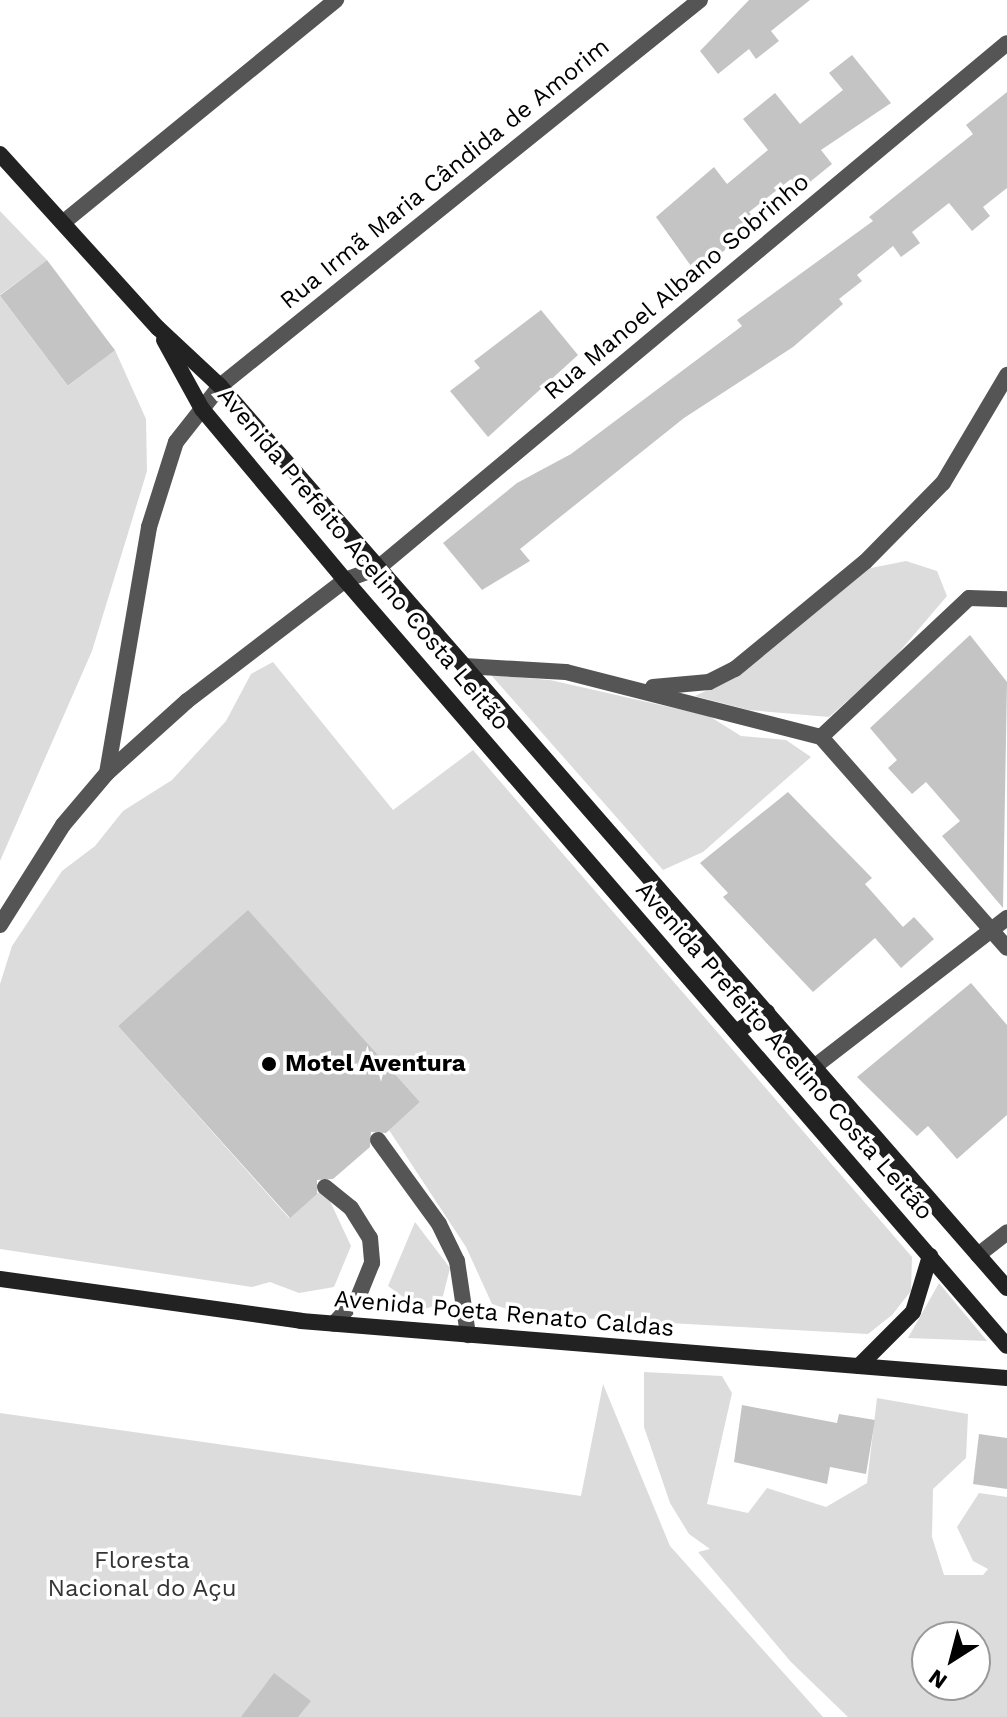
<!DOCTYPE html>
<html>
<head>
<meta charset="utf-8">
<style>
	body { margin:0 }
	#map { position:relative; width:1007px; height:1717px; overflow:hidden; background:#fff; font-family:"Work Sans",sans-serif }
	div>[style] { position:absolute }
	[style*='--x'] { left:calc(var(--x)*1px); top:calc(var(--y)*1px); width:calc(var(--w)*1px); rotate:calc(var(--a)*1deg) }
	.green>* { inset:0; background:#dcdcdc }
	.building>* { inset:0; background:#c4c4c4; transform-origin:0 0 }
	.lane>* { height:16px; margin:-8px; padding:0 8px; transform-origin:8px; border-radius:8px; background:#555 }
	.street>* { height:16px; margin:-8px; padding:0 8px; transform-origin:8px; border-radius:8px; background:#555 }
	.secondary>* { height:16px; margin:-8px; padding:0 8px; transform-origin:8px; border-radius:8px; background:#222 }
	.dots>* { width:22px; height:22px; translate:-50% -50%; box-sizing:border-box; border:4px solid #fff; border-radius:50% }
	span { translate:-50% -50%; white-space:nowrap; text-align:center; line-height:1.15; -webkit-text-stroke:7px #fff; paint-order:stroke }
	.street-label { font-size:24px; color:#000 }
	.poi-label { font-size:24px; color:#000; font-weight:700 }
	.left { translate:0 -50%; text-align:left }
	.park-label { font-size:24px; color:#333 }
	.north { position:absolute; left:911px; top:1621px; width:80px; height:80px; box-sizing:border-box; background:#fff; border:2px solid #999; border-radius:50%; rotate:216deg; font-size:22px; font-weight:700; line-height:32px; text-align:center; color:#000 }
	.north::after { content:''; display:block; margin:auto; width:28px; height:36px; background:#000; clip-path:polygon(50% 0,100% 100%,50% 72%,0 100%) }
</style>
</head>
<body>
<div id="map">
	<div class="green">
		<div style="clip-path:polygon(0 211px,47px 260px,0 295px)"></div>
		<div style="clip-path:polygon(0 296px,68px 386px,115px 350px,146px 419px,147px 471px,92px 651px,0 861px)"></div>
		<div style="clip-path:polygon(906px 561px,937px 571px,947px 596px,889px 664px,829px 717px,749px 710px,695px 696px,737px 676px,843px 585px,871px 568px)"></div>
		<div style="clip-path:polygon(273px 662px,393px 810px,473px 750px,912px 1257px,911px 1291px,892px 1315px,868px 1334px,525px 1315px,492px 1304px,466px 1247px,389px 1130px,420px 1102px,248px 911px,118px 1026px,289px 1218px,320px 1191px,329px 1199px,351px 1246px,334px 1287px,299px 1293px,270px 1282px,252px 1287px,0 1249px,0 984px,12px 946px,62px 871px,95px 846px,123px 811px,172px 780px,226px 721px,251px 674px)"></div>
		<div style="clip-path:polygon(491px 675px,550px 680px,709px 716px,741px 736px,786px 740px,811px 757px,703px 852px,663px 870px)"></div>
		<div style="clip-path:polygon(415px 1222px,450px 1268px,441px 1304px,421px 1310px,388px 1286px)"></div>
		<div style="clip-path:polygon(939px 1283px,987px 1341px,908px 1338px)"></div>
		<div style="clip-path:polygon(evenodd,644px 1372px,722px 1376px,732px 1393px,707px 1504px,748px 1513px,767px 1488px,826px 1507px,867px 1483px,877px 1398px,968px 1414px,966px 1458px,933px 1489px,932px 1537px,944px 1575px,983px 1575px,988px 1569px,973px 1561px,957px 1527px,979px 1493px,1007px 1497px,1007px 1717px,848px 1717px,791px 1662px,698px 1552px,710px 1549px,689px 1534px,670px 1503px,644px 1427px,644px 1372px,927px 1637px,975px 1637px,975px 1685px,927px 1685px,927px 1637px)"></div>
		<div style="clip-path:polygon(603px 1384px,670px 1546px,823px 1717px,0 1717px,0 1413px,581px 1496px)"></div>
	</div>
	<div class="building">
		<div style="clip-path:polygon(749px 0,810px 0,771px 31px,779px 41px,756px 59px,749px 49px,718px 74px,700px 51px)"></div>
		<div style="clip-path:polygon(852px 55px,891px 103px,821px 150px,832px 164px,800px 190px,791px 179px,749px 212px,759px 223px,696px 273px,656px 217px,714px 167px,727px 184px,768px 150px,743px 119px,775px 93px,800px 124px,843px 90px,829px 73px)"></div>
		<div style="clip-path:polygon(1007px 92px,1007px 188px,983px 207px,990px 216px,972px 231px,949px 203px,912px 232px,920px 243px,901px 257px,893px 246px,857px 275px,862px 281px,839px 299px,843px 304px,793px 347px,684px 418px,520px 549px,530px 561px,482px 590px,443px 543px,517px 483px,571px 454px,742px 326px,737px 320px,873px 221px,869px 217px,973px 134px,966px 125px)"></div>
		<div style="left:47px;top:260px;width:113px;height:59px;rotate:53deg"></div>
		<div style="clip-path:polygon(541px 310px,578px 355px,488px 437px,450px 391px,480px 368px,474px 361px)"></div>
		<div style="clip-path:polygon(970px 635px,1007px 682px,1003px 908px,942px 836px,960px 821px,926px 782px,912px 794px,888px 768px,897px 760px,870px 728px)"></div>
		<div style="clip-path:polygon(788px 792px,872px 878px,865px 884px,903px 927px,914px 917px,934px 939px,901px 968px,875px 938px,813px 992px,723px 897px,728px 893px,700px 863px)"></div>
		<div style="clip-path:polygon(248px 910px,420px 1102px,386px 1133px,371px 1132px,370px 1147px,333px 1179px,317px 1180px,317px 1194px,290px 1218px,118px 1026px)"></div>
		<div style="clip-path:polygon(971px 983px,1007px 1025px,1007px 1115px,957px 1159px,928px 1126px,917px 1136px,857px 1077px)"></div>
		<div style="clip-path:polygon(742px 1405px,837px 1423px,839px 1414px,875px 1420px,866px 1474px,830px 1467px,827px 1484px,734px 1462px)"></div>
		<div style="clip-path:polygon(979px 1434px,1007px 1438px,1007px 1489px,973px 1484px)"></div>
		<div style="clip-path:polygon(274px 1673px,311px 1701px,298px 1717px,241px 1717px)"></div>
	</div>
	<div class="lane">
		<div style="--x:378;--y:1140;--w:104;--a:54"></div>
		<div style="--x:439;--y:1224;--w:41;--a:64.1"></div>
		<div style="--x:457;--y:1261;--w:75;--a:81.5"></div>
		<div style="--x:325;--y:1187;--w:33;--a:39"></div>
		<div style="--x:351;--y:1208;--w:36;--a:58"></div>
		<div style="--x:370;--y:1238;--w:25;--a:85"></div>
		<div style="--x:372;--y:1263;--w:37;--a:112"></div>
		<div style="--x:358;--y:1297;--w:36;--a:132"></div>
	</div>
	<div class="street">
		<div style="--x:65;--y:221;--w:350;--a:-39.2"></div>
		<div style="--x:464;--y:666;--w:102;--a:3.4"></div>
		<div style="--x:566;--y:672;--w:263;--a:14.3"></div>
		<div style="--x:821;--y:737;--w:203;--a:-43.2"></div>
		<div style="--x:969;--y:598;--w:38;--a:2"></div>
		<div style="--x:653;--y:687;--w:56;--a:-5.1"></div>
		<div style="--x:709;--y:682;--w:29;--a:-27"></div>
		<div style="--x:735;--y:669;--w:168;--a:-39.5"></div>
		<div style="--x:865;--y:562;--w:111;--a:-45.4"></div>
		<div style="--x:943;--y:483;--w:126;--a:-59.3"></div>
		<div style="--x:821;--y:737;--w:281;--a:48.6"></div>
		<div style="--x:107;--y:773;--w:108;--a:-42"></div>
		<div style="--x:187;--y:701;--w:199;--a:-37.4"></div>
		<div style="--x:345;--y:580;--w:35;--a:-20"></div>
		<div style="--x:378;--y:568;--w:819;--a:-39.85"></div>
		<div style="--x:0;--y:925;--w:118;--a:-57.8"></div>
		<div style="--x:63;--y:825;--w:68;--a:-49.8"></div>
		<div style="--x:107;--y:773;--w:250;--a:-80.3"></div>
		<div style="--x:149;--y:527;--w:89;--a:-72.4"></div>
		<div style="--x:176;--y:442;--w:71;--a:-51.8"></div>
		<div style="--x:220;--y:386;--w:616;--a:-38.81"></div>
		<div style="--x:814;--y:1067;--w:244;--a:-37.7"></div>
		<div style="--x:978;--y:1255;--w:37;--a:-38"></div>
	</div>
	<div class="secondary">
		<div style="--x:0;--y:154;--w:235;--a:47.8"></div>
		<div style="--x:158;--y:328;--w:85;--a:43.1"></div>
		<div style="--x:220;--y:386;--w:1197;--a:48.9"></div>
		<div style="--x:164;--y:340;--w:79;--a:61.2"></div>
		<div style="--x:202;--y:409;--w:223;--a:50.1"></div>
		<div style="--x:345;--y:580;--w:1012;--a:49.17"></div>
		<div style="--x:736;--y:1032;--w:37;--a:-33"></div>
		<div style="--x:0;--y:1279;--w:304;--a:7.9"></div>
		<div style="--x:301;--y:1321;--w:708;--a:4.62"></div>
		<div style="--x:859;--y:1366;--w:76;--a:-45"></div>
		<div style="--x:913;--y:1312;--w:59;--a:-73.1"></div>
	</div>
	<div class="dots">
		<div style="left:269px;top:1064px;background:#000"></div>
	</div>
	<div class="street-label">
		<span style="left:445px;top:174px;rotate:-39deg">Rua Irmã Maria Cândida de Amorim</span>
		<span style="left:677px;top:287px;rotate:-40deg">Rua Manoel Albano Sobrinho</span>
		<span style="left:363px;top:559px;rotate:50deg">Avenida Prefeito Acelino Costa Leitão</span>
		<span style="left:784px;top:1051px;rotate:49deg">Avenida Prefeito Acelino Costa Leitão</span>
		<span style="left:504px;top:1314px;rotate:5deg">Avenida Poeta Renato Caldas</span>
	</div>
	<div class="poi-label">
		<span class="left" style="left:285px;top:1064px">Motel Aventura</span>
	</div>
	<div class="park-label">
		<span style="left:142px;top:1575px">Floresta<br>Nacional do Açu</span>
	</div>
	<div class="north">N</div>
</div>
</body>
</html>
